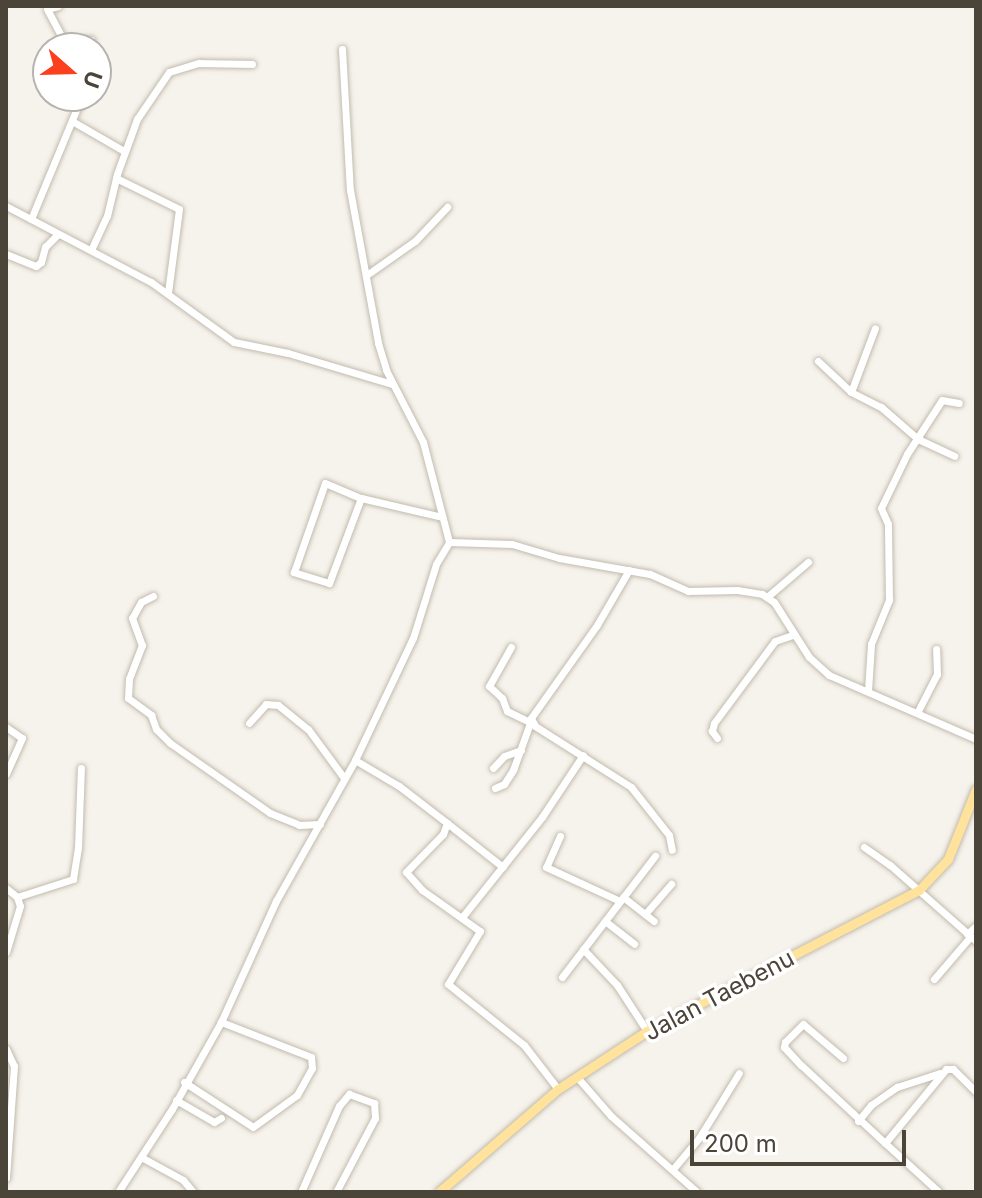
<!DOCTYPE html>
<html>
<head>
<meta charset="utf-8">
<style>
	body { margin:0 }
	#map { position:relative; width:982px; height:1198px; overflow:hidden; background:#f6f3ec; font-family:Inter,sans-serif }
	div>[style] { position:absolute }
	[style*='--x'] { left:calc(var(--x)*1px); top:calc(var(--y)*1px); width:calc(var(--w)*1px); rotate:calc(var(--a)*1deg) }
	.roads { filter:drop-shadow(0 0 2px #c2bbae) drop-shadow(0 0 2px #c2bbae) }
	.minor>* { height:7px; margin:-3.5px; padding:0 3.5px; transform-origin:3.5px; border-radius:3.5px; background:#fff }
	.major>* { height:9px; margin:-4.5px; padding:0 4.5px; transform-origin:4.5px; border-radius:4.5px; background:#ffe39c }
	span { translate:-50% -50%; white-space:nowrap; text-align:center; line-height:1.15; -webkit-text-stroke:7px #fff; paint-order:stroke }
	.street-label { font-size:24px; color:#4b4439 }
	.frame { position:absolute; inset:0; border:8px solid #4b4439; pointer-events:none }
	.north { position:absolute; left:32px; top:32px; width:80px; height:80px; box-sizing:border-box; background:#fff; border:2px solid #b7b4b0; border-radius:50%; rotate:110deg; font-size:22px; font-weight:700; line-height:32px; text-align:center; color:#4b4439 }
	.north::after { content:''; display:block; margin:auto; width:28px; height:36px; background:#fc3f1d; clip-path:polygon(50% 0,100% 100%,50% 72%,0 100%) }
	.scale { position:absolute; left:690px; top:1130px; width:216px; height:36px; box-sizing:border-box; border:4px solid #4b4439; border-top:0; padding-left:10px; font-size:24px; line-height:28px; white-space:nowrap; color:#4b4439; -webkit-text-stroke:6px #fff; paint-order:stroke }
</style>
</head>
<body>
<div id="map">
	<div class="roads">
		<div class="minor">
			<div style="--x:58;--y:6;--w:11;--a:165"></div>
			<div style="--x:47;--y:9;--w:34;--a:62"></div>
			<div style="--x:63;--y:39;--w:28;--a:2"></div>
			<div style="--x:91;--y:40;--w:8;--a:97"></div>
			<div style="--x:342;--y:49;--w:141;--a:86.8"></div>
			<div style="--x:350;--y:190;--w:156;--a:79.6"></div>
			<div style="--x:378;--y:343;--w:28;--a:73"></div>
			<div style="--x:386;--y:370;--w:81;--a:62.8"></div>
			<div style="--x:423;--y:442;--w:103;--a:75.4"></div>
			<div style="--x:72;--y:121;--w:60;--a:30"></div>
			<div style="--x:116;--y:178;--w:70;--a:26.2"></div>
			<div style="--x:179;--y:209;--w:85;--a:97.5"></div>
			<div style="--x:6;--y:206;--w:164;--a:27.7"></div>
			<div style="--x:151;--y:282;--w:102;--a:35.9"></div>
			<div style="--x:234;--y:342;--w:55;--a:11.5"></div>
			<div style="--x:288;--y:353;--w:109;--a:16.6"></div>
			<div style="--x:31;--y:219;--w:133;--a:-67.5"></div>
			<div style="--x:91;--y:250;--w:38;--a:-65"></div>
			<div style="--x:107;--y:216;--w:43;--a:-76.6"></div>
			<div style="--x:117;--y:174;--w:59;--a:-70"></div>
			<div style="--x:137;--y:119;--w:57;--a:-55.8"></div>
			<div style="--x:169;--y:72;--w:31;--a:-17"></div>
			<div style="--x:199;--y:63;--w:53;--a:1.1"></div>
			<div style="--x:6;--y:254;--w:32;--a:22"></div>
			<div style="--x:36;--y:266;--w:6;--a:-39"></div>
			<div style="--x:41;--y:262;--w:16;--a:-75"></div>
			<div style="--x:45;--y:247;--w:17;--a:-45"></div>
			<div style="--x:368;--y:274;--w:57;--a:-35.1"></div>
			<div style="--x:415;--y:241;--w:47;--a:-46.7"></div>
			<div style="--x:818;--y:361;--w:45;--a:43.2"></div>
			<div style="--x:851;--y:392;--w:34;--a:27"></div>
			<div style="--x:881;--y:407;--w:49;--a:40.9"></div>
			<div style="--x:918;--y:439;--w:40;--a:25"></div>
			<div style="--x:851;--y:392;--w:68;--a:-69.4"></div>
			<div style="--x:361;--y:498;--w:91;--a:110.6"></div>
			<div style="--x:329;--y:583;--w:37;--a:-163"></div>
			<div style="--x:294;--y:572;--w:94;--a:-70.8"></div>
			<div style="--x:325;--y:483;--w:39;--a:23"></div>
			<div style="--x:361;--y:498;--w:83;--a:13.2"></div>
			<div style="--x:629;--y:570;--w:64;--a:120.2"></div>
			<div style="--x:597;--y:625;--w:114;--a:125.4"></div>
			<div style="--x:531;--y:718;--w:9;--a:63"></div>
			<div style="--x:535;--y:726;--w:114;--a:32.4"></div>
			<div style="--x:631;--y:787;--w:61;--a:51.6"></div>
			<div style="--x:669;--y:835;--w:15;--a:79"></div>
			<div style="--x:153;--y:596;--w:13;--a:153"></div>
			<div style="--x:141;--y:602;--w:18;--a:119"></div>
			<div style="--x:132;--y:618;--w:29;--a:70"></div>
			<div style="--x:142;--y:645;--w:36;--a:111"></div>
			<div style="--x:129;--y:679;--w:19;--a:93"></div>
			<div style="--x:128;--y:698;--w:29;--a:36"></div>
			<div style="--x:151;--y:715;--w:15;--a:70"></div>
			<div style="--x:156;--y:729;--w:20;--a:45"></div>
			<div style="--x:170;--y:743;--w:122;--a:35"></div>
			<div style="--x:270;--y:813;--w:31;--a:22"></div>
			<div style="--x:299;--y:825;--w:21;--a:-3"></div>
			<div style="--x:767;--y:597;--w:54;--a:-40.5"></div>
			<div style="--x:511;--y:647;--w:45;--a:119.4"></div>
			<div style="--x:489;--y:686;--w:18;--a:43"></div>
			<div style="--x:502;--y:698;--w:14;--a:69"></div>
			<div style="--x:507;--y:711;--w:30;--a:26"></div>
			<div style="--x:868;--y:691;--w:47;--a:-86.3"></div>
			<div style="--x:871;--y:644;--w:48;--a:-67.8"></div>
			<div style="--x:889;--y:600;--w:76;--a:-90.8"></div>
			<div style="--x:888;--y:524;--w:17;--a:-114"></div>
			<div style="--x:881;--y:508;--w:60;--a:-64.3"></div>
			<div style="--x:907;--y:454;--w:64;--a:-57.1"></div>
			<div style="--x:942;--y:400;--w:17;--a:10"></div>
			<div style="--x:917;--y:713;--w:44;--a:-62.9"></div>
			<div style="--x:937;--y:674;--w:25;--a:-92"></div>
			<div style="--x:249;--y:723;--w:25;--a:-48"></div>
			<div style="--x:266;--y:704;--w:12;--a:5"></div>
			<div style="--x:278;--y:705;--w:38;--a:39"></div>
			<div style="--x:308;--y:729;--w:61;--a:53.7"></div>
			<div style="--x:6;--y:727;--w:19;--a:35"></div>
			<div style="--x:22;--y:738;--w:39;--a:114"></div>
			<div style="--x:717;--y:738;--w:9;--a:-126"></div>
			<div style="--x:712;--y:731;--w:8;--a:-76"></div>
			<div style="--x:714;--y:723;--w:102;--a:-53.4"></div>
			<div style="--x:775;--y:641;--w:18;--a:-19"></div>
			<div style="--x:355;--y:760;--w:51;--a:30.6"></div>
			<div style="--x:399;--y:786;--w:61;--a:37.6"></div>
			<div style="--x:447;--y:823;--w:12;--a:110"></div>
			<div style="--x:443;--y:834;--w:53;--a:134.2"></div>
			<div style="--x:406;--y:872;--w:24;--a:48"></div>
			<div style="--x:422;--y:890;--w:71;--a:35.3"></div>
			<div style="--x:480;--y:931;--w:62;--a:121.1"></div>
			<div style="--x:448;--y:984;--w:97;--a:38.8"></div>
			<div style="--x:524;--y:1045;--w:56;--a:52.3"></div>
			<div style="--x:493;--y:768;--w:16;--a:-47"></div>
			<div style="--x:504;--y:756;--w:18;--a:-19"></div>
			<div style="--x:495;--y:788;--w:10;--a:-24"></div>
			<div style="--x:504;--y:784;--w:17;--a:-57"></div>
			<div style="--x:513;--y:770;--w:50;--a:-70.1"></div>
			<div style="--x:447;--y:823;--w:71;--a:38.2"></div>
			<div style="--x:560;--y:836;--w:34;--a:114"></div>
			<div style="--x:546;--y:867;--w:81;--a:24.7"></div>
			<div style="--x:864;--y:847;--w:32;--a:35"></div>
			<div style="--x:890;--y:865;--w:115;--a:41.5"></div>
			<div style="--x:6;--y:888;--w:14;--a:39"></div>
			<div style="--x:17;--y:897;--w:9;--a:72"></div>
			<div style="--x:20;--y:906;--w:48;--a:106.9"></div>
			<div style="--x:17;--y:897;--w:59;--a:-17.8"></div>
			<div style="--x:73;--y:879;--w:31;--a:-81"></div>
			<div style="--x:78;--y:848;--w:80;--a:-87.9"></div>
			<div style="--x:623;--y:897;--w:39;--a:38"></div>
			<div style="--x:645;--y:914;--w:40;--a:-49"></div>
			<div style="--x:463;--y:916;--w:127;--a:-51.4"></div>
			<div style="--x:542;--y:817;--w:74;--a:-56.5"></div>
			<div style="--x:605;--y:921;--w:37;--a:38"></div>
			<div style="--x:967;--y:934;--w:12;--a:-42"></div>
			<div style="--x:583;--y:949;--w:50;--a:46.6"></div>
			<div style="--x:617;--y:985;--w:55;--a:56.9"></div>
			<div style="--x:562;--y:977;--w:153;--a:-52.5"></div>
			<div style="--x:934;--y:979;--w:55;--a:-49.4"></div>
			<div style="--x:6;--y:1049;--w:19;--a:65"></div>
			<div style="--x:14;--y:1066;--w:112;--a:94.1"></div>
			<div style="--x:843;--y:1058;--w:52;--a:-139.6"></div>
			<div style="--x:803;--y:1024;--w:25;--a:135"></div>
			<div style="--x:785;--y:1042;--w:5;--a:101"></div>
			<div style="--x:784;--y:1047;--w:25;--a:47"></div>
			<div style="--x:801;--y:1065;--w:115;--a:42.9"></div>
			<div style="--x:885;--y:1143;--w:96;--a:-50.5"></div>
			<div style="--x:946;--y:1069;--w:7;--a:0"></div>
			<div style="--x:953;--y:1069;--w:33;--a:45"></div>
			<div style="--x:577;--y:1077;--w:52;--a:48.9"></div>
			<div style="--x:611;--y:1116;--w:115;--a:41.5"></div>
			<div style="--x:184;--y:1082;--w:82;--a:33.1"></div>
			<div style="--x:253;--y:1127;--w:54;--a:-36"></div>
			<div style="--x:297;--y:1095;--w:31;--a:-61"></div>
			<div style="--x:312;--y:1068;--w:11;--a:-95"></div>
			<div style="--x:311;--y:1057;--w:97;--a:-158.7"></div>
			<div style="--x:176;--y:1100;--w:44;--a:30.1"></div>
			<div style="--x:214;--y:1122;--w:8;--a:-30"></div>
			<div style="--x:858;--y:1121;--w:21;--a:-51"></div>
			<div style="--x:871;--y:1105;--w:32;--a:-35"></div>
			<div style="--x:897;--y:1087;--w:45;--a:-18"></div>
			<div style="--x:885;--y:1143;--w:73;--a:42.2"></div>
			<div style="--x:141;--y:1157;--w:48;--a:28.7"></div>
			<div style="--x:183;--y:1180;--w:16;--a:50"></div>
			<div style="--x:673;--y:1169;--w:40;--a:-50"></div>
			<div style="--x:699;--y:1138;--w:76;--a:-58.4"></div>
			<div style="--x:118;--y:1192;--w:99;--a:-57"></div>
			<div style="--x:172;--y:1109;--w:100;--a:-60.6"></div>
			<div style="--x:221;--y:1022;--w:133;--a:-65.6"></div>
			<div style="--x:276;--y:901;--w:162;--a:-60.7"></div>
			<div style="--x:355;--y:760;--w:135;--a:-64.6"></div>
			<div style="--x:413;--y:638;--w:77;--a:-72.7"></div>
			<div style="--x:436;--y:564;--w:26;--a:-59"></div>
			<div style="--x:449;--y:542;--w:63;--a:1.8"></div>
			<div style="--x:512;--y:544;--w:49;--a:16.6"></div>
			<div style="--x:559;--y:558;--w:92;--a:10"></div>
			<div style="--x:650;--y:574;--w:42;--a:24.1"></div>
			<div style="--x:688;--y:591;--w:49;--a:-1.2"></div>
			<div style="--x:737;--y:590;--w:25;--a:9"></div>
			<div style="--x:762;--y:594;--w:14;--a:34"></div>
			<div style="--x:774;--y:602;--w:65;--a:57.5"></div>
			<div style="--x:809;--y:657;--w:27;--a:42"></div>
			<div style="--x:829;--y:675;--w:160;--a:23.5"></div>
			<div style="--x:301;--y:1192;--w:94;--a:-66.2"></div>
			<div style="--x:339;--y:1106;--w:16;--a:-50"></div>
			<div style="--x:349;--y:1094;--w:27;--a:20"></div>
			<div style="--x:374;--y:1103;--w:15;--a:86"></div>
			<div style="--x:375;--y:1118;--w:84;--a:117.8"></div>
		</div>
		<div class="major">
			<div style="--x:439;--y:1192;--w:157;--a:-40.9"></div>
			<div style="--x:558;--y:1089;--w:106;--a:-33.1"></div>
			<div style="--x:647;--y:1031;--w:306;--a:-27.4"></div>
			<div style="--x:919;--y:890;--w:42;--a:-46.9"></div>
			<div style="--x:948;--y:859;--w:75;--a:-68.2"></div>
		</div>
	</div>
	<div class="street-label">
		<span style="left:719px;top:995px;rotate:-28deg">Jalan Taebenu</span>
	</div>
	<div class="frame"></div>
	<div class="north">U</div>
	<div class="scale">200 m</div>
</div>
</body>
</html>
